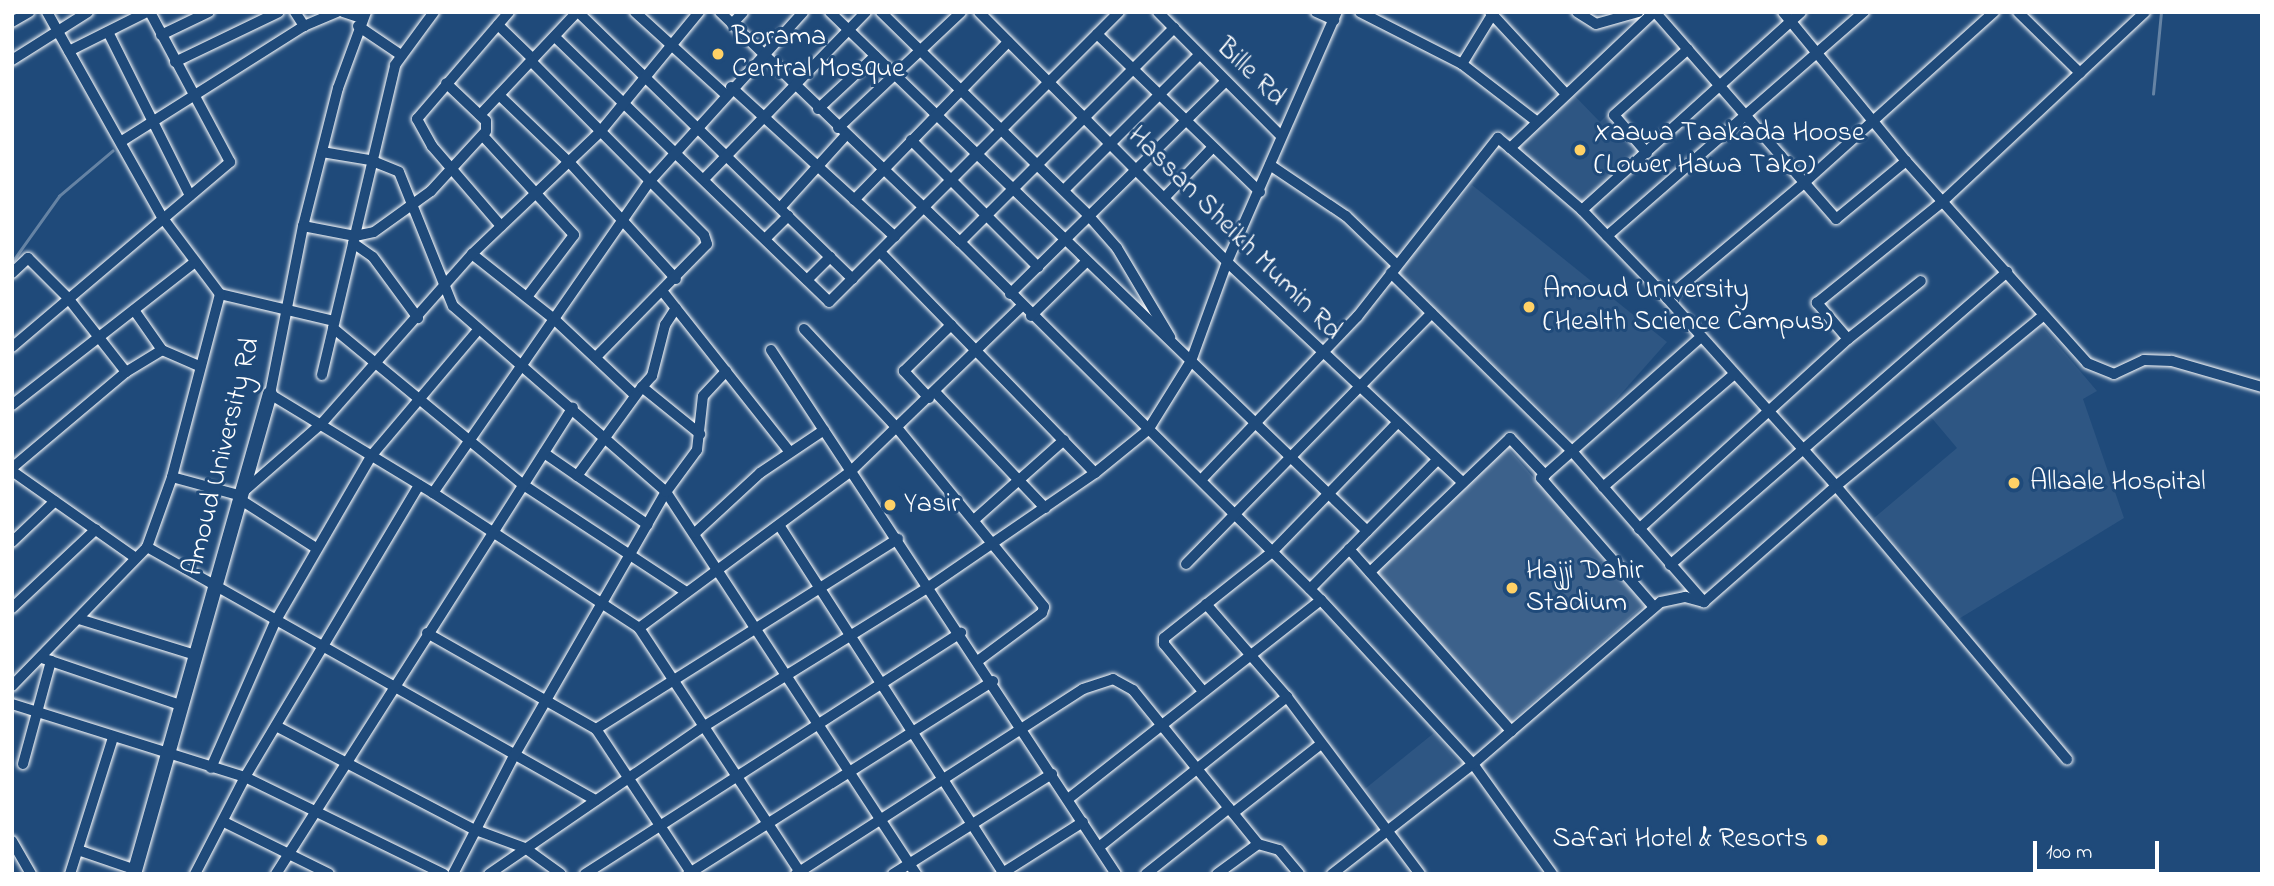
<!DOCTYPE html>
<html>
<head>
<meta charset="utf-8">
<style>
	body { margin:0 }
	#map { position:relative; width:2274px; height:886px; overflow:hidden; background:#1f4a7a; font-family:"Indie Flower",sans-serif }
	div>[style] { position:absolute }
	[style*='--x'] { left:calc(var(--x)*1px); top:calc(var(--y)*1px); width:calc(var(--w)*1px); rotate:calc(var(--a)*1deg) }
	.built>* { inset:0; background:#2e5683; transform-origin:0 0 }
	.green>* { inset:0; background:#3c618b; transform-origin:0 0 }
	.stream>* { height:2.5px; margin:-1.25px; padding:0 1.25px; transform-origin:1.25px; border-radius:1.25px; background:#6583a4 }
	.roads { filter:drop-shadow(0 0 2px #fff) drop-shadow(0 0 2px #fff) }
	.street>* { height:10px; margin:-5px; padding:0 5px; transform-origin:5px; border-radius:5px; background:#1f4a7a }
	.secondary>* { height:14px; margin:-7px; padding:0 7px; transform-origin:7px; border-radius:7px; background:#1f4a7a }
	.dots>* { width:19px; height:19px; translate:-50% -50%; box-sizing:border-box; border:4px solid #1f4a7a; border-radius:50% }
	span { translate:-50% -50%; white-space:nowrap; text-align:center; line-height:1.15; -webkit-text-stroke:6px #1f4a7a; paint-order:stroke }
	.poi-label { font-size:28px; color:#fff }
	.left { translate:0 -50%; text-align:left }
	.right { translate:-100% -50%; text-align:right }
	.street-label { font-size:28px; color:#fff }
	.frame { position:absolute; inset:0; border:14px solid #fff; pointer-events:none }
	.scale { position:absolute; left:2033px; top:841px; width:126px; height:32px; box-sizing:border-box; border:4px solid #fff; border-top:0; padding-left:9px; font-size:21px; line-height:24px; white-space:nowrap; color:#fff; -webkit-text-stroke:5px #1f4a7a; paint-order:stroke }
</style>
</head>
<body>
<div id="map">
	<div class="built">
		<div style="clip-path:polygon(1572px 93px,1600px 122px,1608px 114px,1641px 152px,1582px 204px,1518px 148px)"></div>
		<div style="clip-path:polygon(1472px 185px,1667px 342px,1589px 430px,1574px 441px,1397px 272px)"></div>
		<div style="clip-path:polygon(2040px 324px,2097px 391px,2083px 399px,2124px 518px,1957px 620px,1874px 518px,1957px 448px,1930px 416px)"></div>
		<div style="left:1434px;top:733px;width:41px;height:89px;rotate:51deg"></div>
	</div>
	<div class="green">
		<div style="left:1508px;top:448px;width:208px;height:180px;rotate:49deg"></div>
	</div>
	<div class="stream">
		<div style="--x:2153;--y:94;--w:82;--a:-84.4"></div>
		<div style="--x:12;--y:262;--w:81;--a:-54.5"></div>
		<div style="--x:59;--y:196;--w:70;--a:-40.3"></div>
	</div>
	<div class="roads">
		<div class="street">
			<div style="--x:47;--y:12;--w:235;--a:60.7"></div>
			<div style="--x:162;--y:217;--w:96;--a:53"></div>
			<div style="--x:220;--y:294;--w:117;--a:13.3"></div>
			<div style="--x:295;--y:12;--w:17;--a:57"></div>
			<div style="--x:343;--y:12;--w:20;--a:18"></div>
			<div style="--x:366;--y:12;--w:81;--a:110.2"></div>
			<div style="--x:338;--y:88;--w:142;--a:104.2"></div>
			<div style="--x:303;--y:226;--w:171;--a:101.1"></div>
			<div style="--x:270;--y:394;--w:191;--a:31.3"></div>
			<div style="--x:433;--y:493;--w:246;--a:33.2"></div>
			<div style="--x:639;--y:628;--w:295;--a:56.6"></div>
			<div style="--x:578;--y:12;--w:383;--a:44.2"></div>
			<div style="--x:635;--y:12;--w:122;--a:42.3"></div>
			<div style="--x:720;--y:12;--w:332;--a:43.8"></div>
			<div style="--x:960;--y:242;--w:508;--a:44.76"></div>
			<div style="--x:1321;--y:600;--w:224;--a:47.2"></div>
			<div style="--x:1473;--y:764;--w:135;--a:54.3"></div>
			<div style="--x:830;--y:12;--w:747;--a:44.02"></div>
			<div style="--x:881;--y:12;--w:290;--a:44.4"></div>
			<div style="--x:1088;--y:215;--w:44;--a:48.7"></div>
			<div style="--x:1117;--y:248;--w:104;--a:59.2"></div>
			<div style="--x:979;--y:12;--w:352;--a:45.2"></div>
			<div style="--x:1227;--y:262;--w:323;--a:43.1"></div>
			<div style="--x:1158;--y:12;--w:175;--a:45.2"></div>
			<div style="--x:1316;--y:12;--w:20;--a:24"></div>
			<div style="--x:1360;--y:12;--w:114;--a:27"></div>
			<div style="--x:1462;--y:64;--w:93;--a:37.6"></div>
			<div style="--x:1490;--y:12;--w:110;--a:47.2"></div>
			<div style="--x:1577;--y:12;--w:22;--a:32"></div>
			<div style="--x:1596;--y:24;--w:44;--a:-15.9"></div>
			<div style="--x:1654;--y:12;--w:198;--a:136.6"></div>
			<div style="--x:1510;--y:148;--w:95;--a:40.7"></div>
			<div style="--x:1582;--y:210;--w:122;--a:46"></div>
			<div style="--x:1667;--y:298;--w:253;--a:48"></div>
			<div style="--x:1836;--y:486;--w:358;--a:49.8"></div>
			<div style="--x:1655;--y:12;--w:275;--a:48.8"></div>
			<div style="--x:1836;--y:219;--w:91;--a:-39.6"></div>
			<div style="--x:1783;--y:12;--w:193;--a:50.5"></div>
			<div style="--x:1906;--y:161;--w:271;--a:48.1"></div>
			<div style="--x:2087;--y:363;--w:29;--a:22"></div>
			<div style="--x:2114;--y:374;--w:33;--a:-25"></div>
			<div style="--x:2144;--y:360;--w:28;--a:2"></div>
			<div style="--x:2172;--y:361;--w:94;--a:16.1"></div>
			<div style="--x:2018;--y:12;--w:87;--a:44.5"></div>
			<div style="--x:12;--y:22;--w:20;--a:-30"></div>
			<div style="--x:732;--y:24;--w:16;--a:-47"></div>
			<div style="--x:498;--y:25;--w:49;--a:44.2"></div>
			<div style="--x:358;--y:26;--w:52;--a:34"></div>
			<div style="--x:108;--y:32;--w:183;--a:63.4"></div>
			<div style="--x:1097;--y:34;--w:227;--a:44.1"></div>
			<div style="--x:161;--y:35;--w:53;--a:-25.6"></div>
			<div style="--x:555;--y:37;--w:381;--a:44"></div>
			<div style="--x:829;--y:302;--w:410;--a:-45"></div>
			<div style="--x:69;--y:51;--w:87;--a:-26.6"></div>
			<div style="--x:12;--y:60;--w:90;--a:-32.3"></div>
			<div style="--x:175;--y:62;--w:115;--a:-25.7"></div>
			<div style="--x:1462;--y:64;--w:57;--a:-58.5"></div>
			<div style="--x:731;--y:87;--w:222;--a:42.4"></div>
			<div style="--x:499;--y:95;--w:98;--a:43.8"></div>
			<div style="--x:570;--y:163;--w:157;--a:47.6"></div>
			<div style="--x:818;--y:109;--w:78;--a:-42.9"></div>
			<div style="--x:480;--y:115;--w:141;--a:-46.7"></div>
			<div style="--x:838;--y:128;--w:169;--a:-43.3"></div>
			<div style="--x:484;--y:137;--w:133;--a:47.4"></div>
			<div style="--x:574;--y:235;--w:78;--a:127.2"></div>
			<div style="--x:911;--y:140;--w:180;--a:45"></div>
			<div style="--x:122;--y:141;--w:215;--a:-32.3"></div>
			<div style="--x:304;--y:26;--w:36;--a:-23"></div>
			<div style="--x:322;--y:152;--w:49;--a:9.5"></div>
			<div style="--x:370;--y:160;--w:31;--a:22"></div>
			<div style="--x:399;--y:172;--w:144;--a:68.1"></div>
			<div style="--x:453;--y:306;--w:283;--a:41.1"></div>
			<div style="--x:666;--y:492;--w:457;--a:56.8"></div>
			<div style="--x:1647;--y:153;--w:50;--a:-131"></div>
			<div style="--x:1614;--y:115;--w:99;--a:-41.7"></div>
			<div style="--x:1270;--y:165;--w:92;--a:33.9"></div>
			<div style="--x:1346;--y:216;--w:71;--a:43.9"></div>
			<div style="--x:704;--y:179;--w:233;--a:-45.9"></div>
			<div style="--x:1064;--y:190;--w:191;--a:-45"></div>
			<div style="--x:1165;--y:197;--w:68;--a:-46.2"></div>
			<div style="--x:854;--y:200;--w:221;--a:-45.7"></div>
			<div style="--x:780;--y:208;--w:98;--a:-47.9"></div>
			<div style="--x:1582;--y:210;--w:295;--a:-42.1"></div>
			<div style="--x:303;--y:226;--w:53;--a:10.9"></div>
			<div style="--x:355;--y:236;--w:19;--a:-12"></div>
			<div style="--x:374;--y:232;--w:70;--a:-35.7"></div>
			<div style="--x:431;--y:191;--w:81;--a:-47.5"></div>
			<div style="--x:486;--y:131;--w:10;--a:-90"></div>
			<div style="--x:486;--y:121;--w:55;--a:-136.5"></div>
			<div style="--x:501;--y:226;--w:106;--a:-130.8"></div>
			<div style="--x:432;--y:146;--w:31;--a:-119"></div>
			<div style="--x:417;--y:119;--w:141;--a:-49.3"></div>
			<div style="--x:1607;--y:236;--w:341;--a:-41.1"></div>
			<div style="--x:765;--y:239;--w:33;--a:-45"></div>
			<div style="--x:960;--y:242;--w:303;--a:-45"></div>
			<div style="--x:353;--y:243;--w:24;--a:35"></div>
			<div style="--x:373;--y:257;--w:76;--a:53.6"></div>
			<div style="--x:880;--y:252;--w:308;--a:45.8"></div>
			<div style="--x:472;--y:254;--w:105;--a:38.4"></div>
			<div style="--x:554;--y:319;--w:111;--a:43.2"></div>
			<div style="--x:12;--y:273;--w:22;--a:-43"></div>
			<div style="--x:28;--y:258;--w:57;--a:45"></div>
			<div style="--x:68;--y:298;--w:94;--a:51.9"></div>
			<div style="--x:807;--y:280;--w:33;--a:-45"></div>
			<div style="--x:663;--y:292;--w:204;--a:51.6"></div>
			<div style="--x:1010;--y:294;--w:303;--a:-44.6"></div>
			<div style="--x:1667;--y:298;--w:179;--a:-40"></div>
			<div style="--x:1804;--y:183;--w:256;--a:-42"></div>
			<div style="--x:134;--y:310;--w:49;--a:55"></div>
			<div style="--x:162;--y:350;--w:40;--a:23.4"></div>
			<div style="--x:1031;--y:316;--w:78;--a:-44.5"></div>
			<div style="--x:333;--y:328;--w:245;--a:39.5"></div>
			<div style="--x:522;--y:484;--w:195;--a:33.3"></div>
			<div style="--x:804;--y:329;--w:137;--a:46.8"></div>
			<div style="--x:898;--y:429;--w:230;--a:50.6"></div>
			<div style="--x:1044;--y:607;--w:6;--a:108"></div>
			<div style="--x:1042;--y:613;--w:79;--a:143.3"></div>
			<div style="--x:1848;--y:339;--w:48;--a:-130.7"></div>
			<div style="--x:1817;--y:303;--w:161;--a:-38.9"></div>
			<div style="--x:1942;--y:202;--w:278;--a:-43.1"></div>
			<div style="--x:12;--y:347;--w:286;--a:-40.3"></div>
			<div style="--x:230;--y:162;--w:170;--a:-118.1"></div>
			<div style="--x:771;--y:350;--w:627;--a:56.64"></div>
			<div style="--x:596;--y:357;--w:158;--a:-45.5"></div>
			<div style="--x:707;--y:244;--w:9;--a:-108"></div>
			<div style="--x:704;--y:235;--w:76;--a:-135"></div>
			<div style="--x:650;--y:181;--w:228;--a:-47.8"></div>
			<div style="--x:322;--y:375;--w:318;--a:-76.7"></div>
			<div style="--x:395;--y:65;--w:66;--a:-53.7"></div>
			<div style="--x:642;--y:387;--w:15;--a:-48"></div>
			<div style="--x:652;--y:376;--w:53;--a:-75.7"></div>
			<div style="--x:665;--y:325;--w:20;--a:-57"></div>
			<div style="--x:935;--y:392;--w:160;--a:46.5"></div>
			<div style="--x:929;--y:398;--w:37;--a:-133"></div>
			<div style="--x:904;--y:371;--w:66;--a:-44.4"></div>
			<div style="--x:12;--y:405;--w:231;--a:-38"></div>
			<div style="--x:544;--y:453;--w:126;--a:34.7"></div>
			<div style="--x:12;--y:468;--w:149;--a:-40.1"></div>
			<div style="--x:126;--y:372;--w:42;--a:-31.4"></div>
			<div style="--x:12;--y:471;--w:151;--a:35.1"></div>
			<div style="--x:1545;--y:475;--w:5;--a:143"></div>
			<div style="--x:1541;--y:478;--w:171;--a:48.8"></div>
			<div style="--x:577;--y:476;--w:110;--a:-53.9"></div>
			<div style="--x:642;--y:387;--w:75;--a:39"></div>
			<div style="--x:172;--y:477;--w:73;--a:15.2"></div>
			<div style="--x:1201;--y:480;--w:226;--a:-46.3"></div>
			<div style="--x:1357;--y:317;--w:228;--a:-51.8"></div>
			<div style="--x:1498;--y:138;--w:16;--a:40"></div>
			<div style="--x:1603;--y:487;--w:172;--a:-40.7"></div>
			<div style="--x:243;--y:492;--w:105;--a:-41.1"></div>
			<div style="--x:322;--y:423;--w:226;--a:-48.4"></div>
			<div style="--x:472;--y:254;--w:177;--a:-43.6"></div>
			<div style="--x:600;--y:132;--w:156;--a:-50.5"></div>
			<div style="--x:433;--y:493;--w:380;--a:-55.2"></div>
			<div style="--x:650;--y:181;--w:169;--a:-134.8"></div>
			<div style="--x:241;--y:500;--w:89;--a:32.6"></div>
			<div style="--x:975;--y:519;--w:119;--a:-41.6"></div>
			<div style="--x:779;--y:525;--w:415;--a:57.2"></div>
			<div style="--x:1639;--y:529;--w:282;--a:-42.3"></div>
			<div style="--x:1848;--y:339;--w:93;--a:-38.5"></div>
			<div style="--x:695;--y:533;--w:88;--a:-42.7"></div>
			<div style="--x:760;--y:473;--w:77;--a:-33.9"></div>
			<div style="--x:12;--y:542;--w:59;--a:-43.6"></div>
			<div style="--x:147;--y:547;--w:515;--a:29.45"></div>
			<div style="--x:1349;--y:549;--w:244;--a:48.3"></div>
			<div style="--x:1186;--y:564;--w:351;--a:-45.6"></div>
			<div style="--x:1670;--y:565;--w:447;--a:-41"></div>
			<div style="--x:1370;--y:572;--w:194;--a:-43.7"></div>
			<div style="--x:1510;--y:438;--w:51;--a:46.6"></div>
			<div style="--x:1545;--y:475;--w:207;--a:-41.5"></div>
			<div style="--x:1310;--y:589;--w:181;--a:-45.4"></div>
			<div style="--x:1704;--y:602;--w:176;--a:-41.3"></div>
			<div style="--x:1836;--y:486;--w:266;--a:-39.4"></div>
			<div style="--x:1206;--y:604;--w:123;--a:48.9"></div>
			<div style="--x:1287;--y:697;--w:221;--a:53.1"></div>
			<div style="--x:12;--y:608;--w:115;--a:-43.2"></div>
			<div style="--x:79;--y:619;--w:121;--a:17.2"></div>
			<div style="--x:639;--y:628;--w:264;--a:-36.5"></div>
			<div style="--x:851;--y:471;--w:238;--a:-44"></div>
			<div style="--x:427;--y:633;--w:194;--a:29.6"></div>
			<div style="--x:596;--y:729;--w:174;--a:56.5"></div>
			<div style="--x:42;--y:658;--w:146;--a:18.8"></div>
			<div style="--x:12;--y:686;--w:194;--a:-45.8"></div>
			<div style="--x:147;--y:547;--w:74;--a:-70.3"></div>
			<div style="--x:172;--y:477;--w:189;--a:-75.3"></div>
			<div style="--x:1202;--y:690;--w:60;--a:-129.6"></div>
			<div style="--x:1164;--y:644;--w:6;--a:-90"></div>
			<div style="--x:1164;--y:638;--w:138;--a:-38.5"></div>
			<div style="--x:1272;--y:552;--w:180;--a:-45.9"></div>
			<div style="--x:12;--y:704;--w:244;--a:17.4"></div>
			<div style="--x:245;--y:777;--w:221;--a:26"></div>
			<div style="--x:276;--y:726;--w:222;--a:27.6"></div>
			<div style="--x:473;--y:829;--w:55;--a:20.1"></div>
			<div style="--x:525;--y:848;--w:44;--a:35.8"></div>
			<div style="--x:596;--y:729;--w:357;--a:-32.2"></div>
			<div style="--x:23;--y:764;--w:107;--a:-74.8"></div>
			<div style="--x:211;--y:768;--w:159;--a:-66.3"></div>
			<div style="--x:275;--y:622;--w:193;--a:-59.9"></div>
			<div style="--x:372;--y:455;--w:164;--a:-49.7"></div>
			<div style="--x:1068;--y:799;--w:322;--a:-38.2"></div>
			<div style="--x:1233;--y:813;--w:112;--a:-38.1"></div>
			<div style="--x:224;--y:822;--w:117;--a:26.3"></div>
			<div style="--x:12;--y:841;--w:38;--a:60"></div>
			<div style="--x:1099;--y:847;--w:241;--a:-38.6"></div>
			<div style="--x:78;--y:850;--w:61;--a:19"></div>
			<div style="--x:70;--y:874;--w:143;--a:-72.5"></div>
			<div style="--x:195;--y:874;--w:109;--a:-62.7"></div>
			<div style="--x:245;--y:777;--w:340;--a:-59.2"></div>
			<div style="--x:276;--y:874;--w:553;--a:-57.54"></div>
			<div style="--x:453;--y:874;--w:133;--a:-62.7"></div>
			<div style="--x:514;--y:756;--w:305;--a:-60.1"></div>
			<div style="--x:666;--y:492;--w:52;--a:-53.6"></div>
			<div style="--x:697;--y:450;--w:54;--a:-83.7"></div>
			<div style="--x:703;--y:396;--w:34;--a:-47"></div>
			<div style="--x:489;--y:874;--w:260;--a:-34.5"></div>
			<div style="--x:703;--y:727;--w:267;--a:-31.8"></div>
			<div style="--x:930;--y:586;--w:200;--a:-34.4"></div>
			<div style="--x:1095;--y:473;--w:68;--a:-39.1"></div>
			<div style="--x:1148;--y:430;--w:81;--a:-58.1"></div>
			<div style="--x:1191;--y:361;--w:105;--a:-70"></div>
			<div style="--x:1227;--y:262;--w:273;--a:-66.3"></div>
			<div style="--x:585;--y:874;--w:447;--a:-32.7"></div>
			<div style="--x:688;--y:874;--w:361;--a:-32.3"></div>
			<div style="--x:796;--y:874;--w:341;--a:-32.8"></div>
			<div style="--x:1083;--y:689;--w:32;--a:-18"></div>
			<div style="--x:1113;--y:679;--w:23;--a:29"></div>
			<div style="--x:1133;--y:690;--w:198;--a:50.9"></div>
			<div style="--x:1258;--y:844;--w:22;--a:16"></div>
			<div style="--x:1279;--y:850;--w:31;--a:50"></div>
			<div style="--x:893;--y:874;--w:188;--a:-32.2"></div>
			<div style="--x:1001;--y:874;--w:97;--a:-32.4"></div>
			<div style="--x:1146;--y:874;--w:106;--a:-38.5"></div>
			<div style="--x:1217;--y:874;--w:51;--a:-36.2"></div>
			<div style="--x:1332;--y:874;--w:179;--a:-38"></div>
			<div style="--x:1473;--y:764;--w:248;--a:-40.8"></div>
			<div style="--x:1661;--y:602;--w:25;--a:-12"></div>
			<div style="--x:1685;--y:597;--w:20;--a:15"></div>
			<div style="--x:1704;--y:602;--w:201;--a:-131.2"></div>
			<div style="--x:1572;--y:451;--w:254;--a:-135.5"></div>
		</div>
		<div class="secondary">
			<div style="--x:134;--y:874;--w:499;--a:-74.2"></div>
		</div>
	</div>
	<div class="dots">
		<div style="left:718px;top:54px;background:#ffd166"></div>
		<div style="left:1580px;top:150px;background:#ffd166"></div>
		<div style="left:1529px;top:307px;background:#ffd166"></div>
		<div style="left:2014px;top:483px;background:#ffd166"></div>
		<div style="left:890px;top:505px;background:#ffd166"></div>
		<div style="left:1512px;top:588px;background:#ffd166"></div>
		<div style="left:1822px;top:840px;background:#ffd166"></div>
	</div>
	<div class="poi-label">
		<span class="left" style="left:732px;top:54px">Borama<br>Central Mosque</span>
		<span class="left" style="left:1594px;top:150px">Xaawa Taakada Hoose<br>(Lower Hawa Tako)</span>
		<span class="left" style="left:1543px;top:307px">Amoud University<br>(Health Science Campus)</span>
		<span class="left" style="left:2030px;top:483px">Allaale Hospital</span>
		<span class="left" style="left:904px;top:505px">Yasir</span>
		<span class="left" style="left:1526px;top:588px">Hajji Dahir<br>Stadium</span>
		<span class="right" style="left:1808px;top:840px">Safari Hotel &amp; Resorts</span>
	</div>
	<div class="street-label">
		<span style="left:1250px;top:73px;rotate:44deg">Bille Rd</span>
		<span style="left:1234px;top:234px;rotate:45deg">Hassan Sheikh Mumin Rd</span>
		<span style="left:223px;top:457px;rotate:-76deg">Amoud University Rd</span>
	</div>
	<div class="frame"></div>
	<div class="scale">100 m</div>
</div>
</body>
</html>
